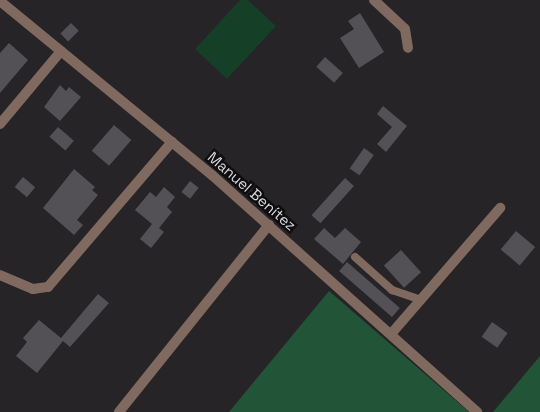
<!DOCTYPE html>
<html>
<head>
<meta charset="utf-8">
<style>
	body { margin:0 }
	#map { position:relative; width:540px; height:412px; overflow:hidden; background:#262427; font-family:"Space Grotesk",sans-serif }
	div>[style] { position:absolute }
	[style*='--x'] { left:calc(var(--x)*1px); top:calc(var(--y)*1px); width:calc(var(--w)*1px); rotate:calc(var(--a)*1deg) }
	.green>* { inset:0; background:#163f27 }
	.forest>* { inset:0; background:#225537 }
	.building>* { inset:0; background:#535155; transform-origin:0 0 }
	.lane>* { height:8px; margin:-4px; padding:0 4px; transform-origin:4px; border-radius:4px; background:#80695f }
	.street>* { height:10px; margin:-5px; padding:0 5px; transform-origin:5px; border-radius:5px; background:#80695f }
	span { translate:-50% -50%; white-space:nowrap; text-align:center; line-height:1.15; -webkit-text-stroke:5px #0e0d0f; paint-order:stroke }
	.street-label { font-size:15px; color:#d9d8da }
</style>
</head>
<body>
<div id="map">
	<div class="green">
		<div style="clip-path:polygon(240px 0,248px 0,276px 26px,227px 79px,195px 49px)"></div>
	</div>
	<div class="forest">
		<div style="clip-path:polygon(329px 291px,469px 412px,229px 412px)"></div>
		<div style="clip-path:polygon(540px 356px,540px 412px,493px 412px)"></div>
	</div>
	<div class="building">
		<div style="clip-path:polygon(360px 13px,384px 52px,359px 68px,340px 38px,354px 29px,348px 21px)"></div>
		<div style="left:71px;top:23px;width:11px;height:15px;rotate:45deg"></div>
		<div style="clip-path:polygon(9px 43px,28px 60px,0 93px,0 53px)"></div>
		<div style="left:325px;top:57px;width:24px;height:13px;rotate:42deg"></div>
		<div style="clip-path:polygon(60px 85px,66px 91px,69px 87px,81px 97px,60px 121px,44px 107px)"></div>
		<div style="clip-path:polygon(383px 106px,407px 126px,386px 152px,377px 144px,392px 127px,377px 114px)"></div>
		<div style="left:114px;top:125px;width:23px;height:34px;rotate:41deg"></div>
		<div style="left:58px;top:127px;width:21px;height:13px;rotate:41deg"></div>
		<div style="left:364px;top:148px;width:12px;height:25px;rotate:35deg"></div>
		<div style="clip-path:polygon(74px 169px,95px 187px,92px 190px,98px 195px,77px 220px,83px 225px,74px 235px,43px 208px)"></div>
		<div style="left:23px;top:177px;width:16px;height:13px;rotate:40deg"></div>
		<div style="left:345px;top:178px;width:12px;height:50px;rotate:42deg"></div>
		<div style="left:190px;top:181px;width:11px;height:14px;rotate:38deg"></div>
		<div style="clip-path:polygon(164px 187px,175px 197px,167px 207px,172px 212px,159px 228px,164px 232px,151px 248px,140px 239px,152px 224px,135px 210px,150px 192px,156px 197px)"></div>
		<div style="clip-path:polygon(324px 228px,335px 238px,345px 228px,361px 242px,343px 264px,314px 239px)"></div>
		<div style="left:516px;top:231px;width:25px;height:24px;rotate:40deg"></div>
		<div style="left:401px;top:250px;width:30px;height:23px;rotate:48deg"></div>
		<div style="left:347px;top:262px;width:70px;height:12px;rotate:41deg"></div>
		<div style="clip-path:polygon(98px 294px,109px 303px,70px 347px,63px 341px,37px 373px,16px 356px,27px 342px,23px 338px,39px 320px,61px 338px)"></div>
		<div style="left:492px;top:322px;width:19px;height:18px;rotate:35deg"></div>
	</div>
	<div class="lane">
		<div style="--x:355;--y:257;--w:50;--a:41.7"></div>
		<div style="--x:392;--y:290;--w:31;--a:19"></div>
	</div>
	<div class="street">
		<div style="--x:374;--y:0;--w:42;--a:43.1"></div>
		<div style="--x:405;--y:29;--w:19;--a:81"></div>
		<div style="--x:0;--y:1;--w:274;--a:39.4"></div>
		<div style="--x:212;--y:175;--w:356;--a:41.8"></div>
		<div style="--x:0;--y:124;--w:95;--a:-50.1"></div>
		<div style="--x:0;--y:275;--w:36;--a:23"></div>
		<div style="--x:33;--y:289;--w:15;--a:-8"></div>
		<div style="--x:48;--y:287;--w:191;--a:-49.5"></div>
		<div style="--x:391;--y:334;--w:167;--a:-49.1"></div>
		<div style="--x:119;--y:412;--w:240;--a:-51.3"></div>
	</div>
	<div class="street-label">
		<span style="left:252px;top:191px;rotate:41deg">Manuel Benítez</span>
	</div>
</div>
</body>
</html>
